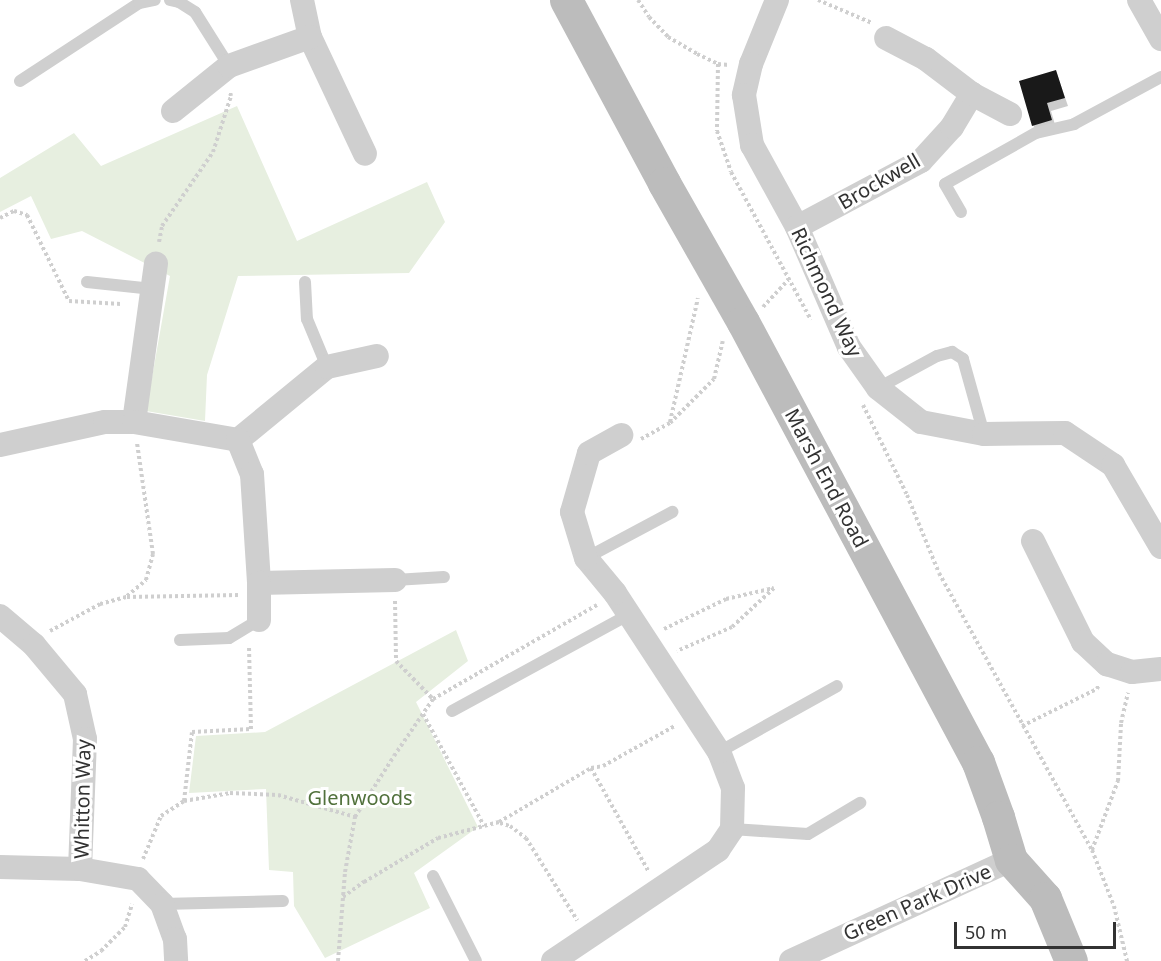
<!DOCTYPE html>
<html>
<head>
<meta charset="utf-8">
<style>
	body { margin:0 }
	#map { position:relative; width:1161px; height:961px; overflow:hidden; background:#fff; font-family:"Noto Sans",sans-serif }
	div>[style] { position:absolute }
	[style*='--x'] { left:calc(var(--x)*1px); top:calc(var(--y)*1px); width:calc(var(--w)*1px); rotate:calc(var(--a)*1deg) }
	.green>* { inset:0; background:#e7efe0 }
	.shadow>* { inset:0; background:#0003 }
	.building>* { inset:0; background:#191919 }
	.path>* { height:4px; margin-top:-2px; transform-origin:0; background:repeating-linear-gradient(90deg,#cfcfcf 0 3px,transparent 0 6px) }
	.lane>* { height:12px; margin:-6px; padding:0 6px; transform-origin:6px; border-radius:6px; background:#cfcfcf }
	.street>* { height:24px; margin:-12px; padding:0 12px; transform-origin:12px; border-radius:12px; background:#cfcfcf }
	.secondary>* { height:33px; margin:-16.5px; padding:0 16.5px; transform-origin:16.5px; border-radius:16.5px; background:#bcbcbc }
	span { translate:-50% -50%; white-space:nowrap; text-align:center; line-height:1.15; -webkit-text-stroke:6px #fff; paint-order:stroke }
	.street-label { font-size:20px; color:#323232 }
	.park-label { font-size:20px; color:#51713c }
	.scale { position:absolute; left:954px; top:922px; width:162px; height:27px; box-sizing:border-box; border:3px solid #323232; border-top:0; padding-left:8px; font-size:18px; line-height:21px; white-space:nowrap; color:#323232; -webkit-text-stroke:4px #fff; paint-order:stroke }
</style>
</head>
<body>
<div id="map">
	<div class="green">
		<div style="clip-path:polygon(237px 106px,297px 241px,427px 182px,445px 222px,409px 273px,238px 276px,207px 375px,205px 421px,146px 411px,170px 276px,82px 231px,51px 239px,31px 196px,0 212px,0 178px,74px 133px,101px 166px)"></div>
		<div style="clip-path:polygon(456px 630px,468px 661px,416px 702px,478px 827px,414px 873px,430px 908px,325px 958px,294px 906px,293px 872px,269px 870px,266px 789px,189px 793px,196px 736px,265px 732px)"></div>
	</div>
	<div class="shadow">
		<div style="clip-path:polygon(1056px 71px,1068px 106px,1051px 111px,1056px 128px,1038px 133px,1033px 125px)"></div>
	</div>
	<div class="building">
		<div style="clip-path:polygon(1056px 70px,1065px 98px,1047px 103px,1052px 120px,1032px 126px,1019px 81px)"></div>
	</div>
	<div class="path">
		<div style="--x:638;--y:0;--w:20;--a:57"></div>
		<div style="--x:649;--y:17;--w:28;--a:46"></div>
		<div style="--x:668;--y:37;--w:34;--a:30"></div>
		<div style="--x:697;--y:54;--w:23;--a:25"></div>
		<div style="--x:718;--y:64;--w:11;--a:5"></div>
		<div style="--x:818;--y:0;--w:59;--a:23.1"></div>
		<div style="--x:718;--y:64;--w:67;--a:90.9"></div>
		<div style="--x:717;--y:131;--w:43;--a:71.1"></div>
		<div style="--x:731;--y:172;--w:168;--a:61.6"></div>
		<div style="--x:0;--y:218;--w:16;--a:-27"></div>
		<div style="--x:14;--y:211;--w:14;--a:17"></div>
		<div style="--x:27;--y:215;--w:96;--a:64"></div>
		<div style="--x:69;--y:301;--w:52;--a:3.3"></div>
		<div style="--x:159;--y:242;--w:16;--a:-79"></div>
		<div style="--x:162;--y:226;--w:90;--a:-55.4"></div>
		<div style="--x:213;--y:152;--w:59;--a:-72.2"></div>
		<div style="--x:231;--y:96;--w:4;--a:-104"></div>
		<div style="--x:763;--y:307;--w:37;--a:-47"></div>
		<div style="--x:863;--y:405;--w:100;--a:63.9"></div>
		<div style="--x:907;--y:495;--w:84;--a:67.7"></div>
		<div style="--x:939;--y:573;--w:316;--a:61.1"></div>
		<div style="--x:1092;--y:850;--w:60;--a:68.6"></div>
		<div style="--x:1114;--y:906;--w:57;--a:76.7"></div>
		<div style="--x:670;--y:422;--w:127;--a:-77.3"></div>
		<div style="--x:641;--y:439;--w:33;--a:-29"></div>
		<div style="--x:670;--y:423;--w:62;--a:-45"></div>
		<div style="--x:714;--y:379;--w:39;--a:-77"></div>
		<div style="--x:127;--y:596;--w:25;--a:-40"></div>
		<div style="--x:146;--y:580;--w:27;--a:-75"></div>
		<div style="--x:153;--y:554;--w:112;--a:-98.2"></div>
		<div style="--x:395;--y:601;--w:60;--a:89"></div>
		<div style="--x:396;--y:661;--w:53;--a:45.8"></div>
		<div style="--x:664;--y:629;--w:69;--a:-25.8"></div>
		<div style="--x:726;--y:599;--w:49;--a:-12.9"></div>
		<div style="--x:774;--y:588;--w:57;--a:137.1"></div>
		<div style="--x:732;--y:627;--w:60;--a:156.4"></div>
		<div style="--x:50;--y:631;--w:57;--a:-28.4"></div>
		<div style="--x:100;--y:604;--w:28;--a:-15"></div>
		<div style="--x:127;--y:597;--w:112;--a:-1"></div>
		<div style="--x:423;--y:714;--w:128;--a:61.4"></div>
		<div style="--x:1022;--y:726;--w:84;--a:-26.3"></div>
		<div style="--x:1097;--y:689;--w:5;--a:-68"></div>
		<div style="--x:591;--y:768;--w:119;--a:60.9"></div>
		<div style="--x:184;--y:801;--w:69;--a:-83.4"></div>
		<div style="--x:192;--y:732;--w:59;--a:-2.9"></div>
		<div style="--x:251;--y:729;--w:84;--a:-91.4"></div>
		<div style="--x:500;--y:823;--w:10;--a:17"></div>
		<div style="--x:510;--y:826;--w:20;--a:37"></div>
		<div style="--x:526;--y:838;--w:97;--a:58.1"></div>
		<div style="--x:1092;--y:850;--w:74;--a:-69.4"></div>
		<div style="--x:1118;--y:781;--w:58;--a:-87"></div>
		<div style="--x:1121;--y:723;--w:31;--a:-77"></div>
		<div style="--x:143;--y:859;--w:47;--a:-67.3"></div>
		<div style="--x:161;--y:816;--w:27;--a:-33"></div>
		<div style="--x:184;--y:801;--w:47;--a:-9.9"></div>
		<div style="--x:230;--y:793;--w:48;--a:2.4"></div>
		<div style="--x:278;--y:795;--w:80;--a:15.9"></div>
		<div style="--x:343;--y:897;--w:26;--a:-36"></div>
		<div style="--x:364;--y:882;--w:86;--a:-30.7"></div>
		<div style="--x:438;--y:838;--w:63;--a:-14.7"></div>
		<div style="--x:499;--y:822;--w:107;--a:-30.4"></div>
		<div style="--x:591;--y:768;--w:12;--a:-9"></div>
		<div style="--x:603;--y:766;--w:82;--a:-29.1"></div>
		<div style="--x:85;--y:961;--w:19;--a:-32"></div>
		<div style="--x:101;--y:951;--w:34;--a:-45"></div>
		<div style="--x:125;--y:927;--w:24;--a:-73"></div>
		<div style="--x:338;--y:961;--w:89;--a:-85.5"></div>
		<div style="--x:345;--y:872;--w:56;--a:-79.7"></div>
		<div style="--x:355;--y:817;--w:72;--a:-57.4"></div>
		<div style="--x:394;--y:756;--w:69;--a:-55.6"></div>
		<div style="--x:433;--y:699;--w:189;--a:-29.8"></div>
	</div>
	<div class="lane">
		<div style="--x:170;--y:0;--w:9;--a:13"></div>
		<div style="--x:179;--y:2;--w:19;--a:32"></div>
		<div style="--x:195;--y:12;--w:64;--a:57.8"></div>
		<div style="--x:20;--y:81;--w:142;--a:-33.2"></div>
		<div style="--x:139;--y:3;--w:16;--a:-11"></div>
		<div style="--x:961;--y:212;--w:32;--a:-120"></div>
		<div style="--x:945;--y:184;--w:104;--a:-29.3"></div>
		<div style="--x:1036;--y:133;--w:39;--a:-13"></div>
		<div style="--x:1074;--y:124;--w:99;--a:-28.4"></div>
		<div style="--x:87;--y:282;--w:66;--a:6.1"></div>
		<div style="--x:305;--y:282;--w:37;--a:87"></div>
		<div style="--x:307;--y:319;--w:52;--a:67.4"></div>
		<div style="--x:878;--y:388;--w:67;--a:-28.5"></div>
		<div style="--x:937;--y:356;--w:16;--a:-15"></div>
		<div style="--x:952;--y:352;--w:13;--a:32"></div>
		<div style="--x:963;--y:359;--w:78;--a:74.4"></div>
		<div style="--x:586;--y:558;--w:98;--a:-28.1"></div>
		<div style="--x:395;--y:580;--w:49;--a:-3.5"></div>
		<div style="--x:180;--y:640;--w:49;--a:-2.3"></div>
		<div style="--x:229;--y:638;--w:35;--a:-31"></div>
		<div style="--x:452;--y:711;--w:200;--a:-28.6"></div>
		<div style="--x:719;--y:752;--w:135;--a:-29.2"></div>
		<div style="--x:732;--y:829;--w:76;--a:3.8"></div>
		<div style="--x:808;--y:834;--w:61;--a:-30.8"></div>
		<div style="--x:433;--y:876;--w:95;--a:63.2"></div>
		<div style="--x:162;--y:904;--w:121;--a:-1.4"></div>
	</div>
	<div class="street">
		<div style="--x:302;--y:0;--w:38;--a:78"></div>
		<div style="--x:310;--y:37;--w:129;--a:64.8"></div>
		<div style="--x:777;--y:0;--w:69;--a:112.1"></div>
		<div style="--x:751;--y:64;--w:32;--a:103"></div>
		<div style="--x:744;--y:95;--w:51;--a:80.9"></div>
		<div style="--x:752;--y:145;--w:94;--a:61.2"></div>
		<div style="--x:797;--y:227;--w:131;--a:66.6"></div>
		<div style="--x:849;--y:347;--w:50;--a:54.7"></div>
		<div style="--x:878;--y:388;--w:55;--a:38.3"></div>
		<div style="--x:921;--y:422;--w:64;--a:10.8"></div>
		<div style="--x:984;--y:434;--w:81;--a:-0.7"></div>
		<div style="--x:1065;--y:433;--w:58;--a:33.7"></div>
		<div style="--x:1113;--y:465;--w:95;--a:59.7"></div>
		<div style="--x:1139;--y:0;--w:45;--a:60.6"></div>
		<div style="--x:972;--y:94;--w:43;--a:27.8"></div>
		<div style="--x:173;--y:111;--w:72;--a:-38.8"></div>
		<div style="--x:229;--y:66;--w:86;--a:-19.7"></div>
		<div style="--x:797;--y:227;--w:140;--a:-28"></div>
		<div style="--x:921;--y:161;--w:46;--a:-47.6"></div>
		<div style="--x:952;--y:127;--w:39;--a:-59"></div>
		<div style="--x:972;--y:94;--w:58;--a:-142.7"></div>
		<div style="--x:926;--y:59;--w:45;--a:-152.3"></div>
		<div style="--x:134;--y:422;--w:160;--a:-82.1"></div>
		<div style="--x:238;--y:440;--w:115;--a:-39.4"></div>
		<div style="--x:327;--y:367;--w:51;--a:-12.4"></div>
		<div style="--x:0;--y:445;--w:107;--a:-12.4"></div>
		<div style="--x:105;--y:422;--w:29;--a:0"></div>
		<div style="--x:134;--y:422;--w:106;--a:9.8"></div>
		<div style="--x:238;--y:440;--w:37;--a:68"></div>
		<div style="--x:252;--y:474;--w:109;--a:86.3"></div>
		<div style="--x:259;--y:583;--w:136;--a:-1.3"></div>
		<div style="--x:1033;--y:541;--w:113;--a:63.7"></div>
		<div style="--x:1083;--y:642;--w:33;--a:43"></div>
		<div style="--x:1107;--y:664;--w:26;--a:18"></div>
		<div style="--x:1132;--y:672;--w:29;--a:-6"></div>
		<div style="--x:259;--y:583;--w:37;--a:90"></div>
		<div style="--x:0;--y:616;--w:45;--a:40.5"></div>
		<div style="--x:34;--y:645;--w:64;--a:50.1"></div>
		<div style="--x:75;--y:694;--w:46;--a:77.5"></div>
		<div style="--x:85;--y:739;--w:130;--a:92.2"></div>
		<div style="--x:0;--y:867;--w:80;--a:1.4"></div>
		<div style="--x:80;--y:869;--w:59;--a:9.8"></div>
		<div style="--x:138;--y:879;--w:35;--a:46"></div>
		<div style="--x:162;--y:904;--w:37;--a:70"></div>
		<div style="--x:175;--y:939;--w:22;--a:87"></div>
		<div style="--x:553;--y:961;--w:199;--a:-33.9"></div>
		<div style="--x:718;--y:850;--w:25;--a:-56"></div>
		<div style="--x:732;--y:829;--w:41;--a:-88.6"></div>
		<div style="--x:733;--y:788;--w:39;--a:-111"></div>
		<div style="--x:719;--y:752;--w:190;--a:-123.2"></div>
		<div style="--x:615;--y:593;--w:45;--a:-129.6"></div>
		<div style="--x:586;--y:558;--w:48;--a:-106.9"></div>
		<div style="--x:572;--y:512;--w:61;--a:-73.9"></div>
		<div style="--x:589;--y:453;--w:37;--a:-29"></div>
		<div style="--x:791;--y:961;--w:242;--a:-24.7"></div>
	</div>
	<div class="secondary">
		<div style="--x:566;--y:0;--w:208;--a:61.8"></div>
		<div style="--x:664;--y:183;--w:160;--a:60.4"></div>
		<div style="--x:743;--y:322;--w:499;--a:61.9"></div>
		<div style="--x:978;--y:762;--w:59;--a:70"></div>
		<div style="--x:998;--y:817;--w:45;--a:73.2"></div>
		<div style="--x:1011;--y:860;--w:51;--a:48.2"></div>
		<div style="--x:1045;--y:898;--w:68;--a:67.6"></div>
	</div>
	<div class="street-label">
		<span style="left:879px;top:181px;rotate:-30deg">Brockwell</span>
		<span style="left:827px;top:292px;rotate:65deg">Richmond Way</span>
		<span style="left:827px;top:478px;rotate:62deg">Marsh End Road</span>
		<span style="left:82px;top:799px;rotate:-89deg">Whitton Way</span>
		<span style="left:917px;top:902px;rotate:-24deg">Green Park Drive</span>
	</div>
	<div class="park-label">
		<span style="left:360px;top:797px">Glenwoods</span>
	</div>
	<div class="scale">50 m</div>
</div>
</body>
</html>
